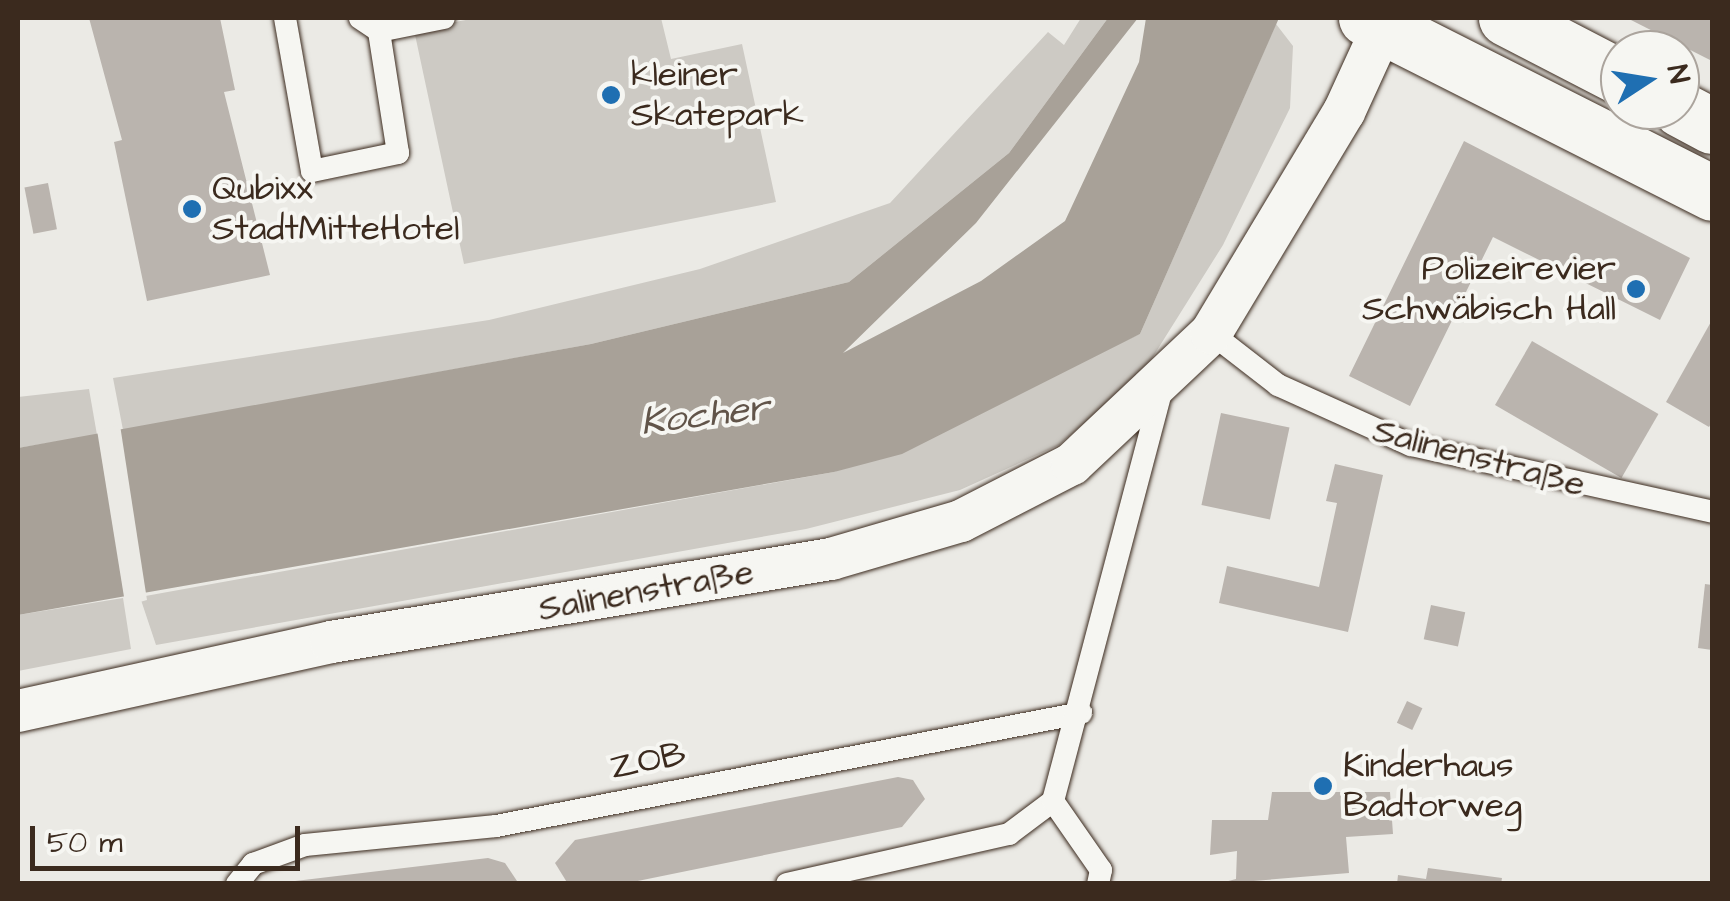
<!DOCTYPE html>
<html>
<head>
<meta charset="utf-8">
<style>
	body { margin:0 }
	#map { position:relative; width:1730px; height:901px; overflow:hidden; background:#ebeae5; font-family:"Architects Daughter",sans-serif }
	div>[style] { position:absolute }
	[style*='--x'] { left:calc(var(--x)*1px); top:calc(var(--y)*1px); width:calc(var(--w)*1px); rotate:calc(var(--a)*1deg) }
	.green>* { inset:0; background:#cdcac4 }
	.water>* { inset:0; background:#a8a198 }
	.pier>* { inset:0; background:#ebeae5 }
	.building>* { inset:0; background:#bab4ae; transform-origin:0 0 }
	.roads { filter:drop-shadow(0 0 2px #3b2a1e) drop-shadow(0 0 2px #3b2a1e) }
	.lane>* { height:22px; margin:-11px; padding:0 11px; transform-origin:11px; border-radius:11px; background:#f6f6f2 }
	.street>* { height:42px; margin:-21px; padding:0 21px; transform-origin:21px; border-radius:21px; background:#f6f6f2 }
	.primary>* { height:55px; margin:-27.5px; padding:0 27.5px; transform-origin:27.5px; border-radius:27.5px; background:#f6f6f2 }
	.dots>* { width:28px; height:28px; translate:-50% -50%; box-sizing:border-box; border:5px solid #f6f6f2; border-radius:50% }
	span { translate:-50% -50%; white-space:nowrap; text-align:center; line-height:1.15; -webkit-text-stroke:8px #f6f6f2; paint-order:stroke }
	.poi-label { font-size:35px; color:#3b2a1e }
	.left { translate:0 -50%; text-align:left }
	.right { translate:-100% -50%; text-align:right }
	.street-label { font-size:35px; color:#3b2a1e }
	.water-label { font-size:38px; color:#615449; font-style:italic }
	.frame { position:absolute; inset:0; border:20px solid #3b2a1e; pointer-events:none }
	.north { position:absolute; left:1600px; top:30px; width:100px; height:100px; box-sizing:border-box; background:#f6f6f2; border:2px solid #aba49d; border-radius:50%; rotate:78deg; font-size:28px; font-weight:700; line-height:40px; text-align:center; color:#3b2a1e }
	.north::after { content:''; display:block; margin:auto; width:35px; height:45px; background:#1f6fb2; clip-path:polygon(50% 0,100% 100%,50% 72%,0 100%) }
	.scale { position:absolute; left:30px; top:826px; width:270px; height:45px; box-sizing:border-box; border:5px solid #3b2a1e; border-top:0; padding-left:12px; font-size:30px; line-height:35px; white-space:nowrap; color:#3b2a1e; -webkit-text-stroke:8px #f6f6f2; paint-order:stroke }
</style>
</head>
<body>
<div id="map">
	<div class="green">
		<div style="clip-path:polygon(476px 18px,661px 18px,671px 59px,742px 44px,776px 202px,464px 264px,414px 30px)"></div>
		<div style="clip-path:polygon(1081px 18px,1108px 18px,1009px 153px,849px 282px,591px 344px,123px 430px,113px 378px,489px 320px,700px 269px,890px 203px,1048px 32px,1064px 45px)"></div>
		<div style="clip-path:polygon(1276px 24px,1293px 46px,1290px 108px,1223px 245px,1144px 371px,1059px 445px,960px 490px,806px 529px,156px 645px,140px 597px,834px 472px,1140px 334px)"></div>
		<div style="clip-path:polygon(89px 389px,97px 435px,18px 448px,18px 397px)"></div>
		<div style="clip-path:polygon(123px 598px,131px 649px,18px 671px,18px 615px)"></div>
	</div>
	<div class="water">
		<div style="clip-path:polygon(1108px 18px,1138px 18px,976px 223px,843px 353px,981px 281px,1065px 221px,1139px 62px,1146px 18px,1279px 18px,1140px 334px,902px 454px,834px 472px,18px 615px,18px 448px,591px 344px,849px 282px,1009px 153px)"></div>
	</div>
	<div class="pier">
		<div style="clip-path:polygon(120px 425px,147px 600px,140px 602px,125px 603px,97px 430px)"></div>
	</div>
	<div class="building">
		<div style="clip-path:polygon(89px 18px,220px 18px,235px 90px,224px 92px,270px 275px,147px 301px,114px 142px,122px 140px)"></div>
		<div style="clip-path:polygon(1627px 18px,1712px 18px,1712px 61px)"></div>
		<div style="clip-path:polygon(1464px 141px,1690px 258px,1660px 320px,1493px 237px,1410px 406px,1349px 376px)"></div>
		<div style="left:48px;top:183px;width:47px;height:24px;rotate:79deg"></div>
		<div style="clip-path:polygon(1712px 320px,1712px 422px,1709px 427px,1666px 402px)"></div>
		<div style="left:1532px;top:341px;width:146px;height:74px;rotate:30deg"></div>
		<div style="left:1221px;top:413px;width:70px;height:94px;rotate:12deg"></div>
		<div style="clip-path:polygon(1335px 464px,1383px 475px,1348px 632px,1219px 603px,1227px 566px,1319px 587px,1337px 503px,1326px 501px)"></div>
		<div style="clip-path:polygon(1705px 584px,1712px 585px,1712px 650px,1698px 648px)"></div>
		<div style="left:1431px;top:605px;width:35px;height:35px;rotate:12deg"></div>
		<div style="left:1407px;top:701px;width:17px;height:24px;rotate:25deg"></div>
		<div style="clip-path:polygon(898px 777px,913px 780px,925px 799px,902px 827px,623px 884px,568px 884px,555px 863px,575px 840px)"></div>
		<div style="clip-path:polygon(1272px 792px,1390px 792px,1393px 834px,1346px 837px,1349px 873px,1217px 884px,1236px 879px,1237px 851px,1210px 855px,1212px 820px,1268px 820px)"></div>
		<div style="clip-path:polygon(488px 858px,505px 863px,519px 884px,270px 884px)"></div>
		<div style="clip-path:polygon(1428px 868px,1502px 878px,1501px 884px,1397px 884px,1398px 875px,1426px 879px)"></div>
	</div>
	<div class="roads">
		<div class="lane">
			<div style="--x:285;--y:18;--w:155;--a:80"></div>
			<div style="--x:312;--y:171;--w:88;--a:-11.8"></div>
			<div style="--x:398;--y:153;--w:123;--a:-98.9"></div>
			<div style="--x:379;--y:31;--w:23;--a:-146"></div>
			<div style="--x:379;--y:31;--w:66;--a:-11.3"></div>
			<div style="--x:1211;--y:333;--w:85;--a:37.8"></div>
			<div style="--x:1278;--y:385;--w:146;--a:24.3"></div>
			<div style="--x:1411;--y:445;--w:308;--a:12.5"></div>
			<div style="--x:1053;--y:801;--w:84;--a:55.2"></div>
			<div style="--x:1101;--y:870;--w:14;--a:102"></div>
			<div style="--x:237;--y:884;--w:26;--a:-51"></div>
			<div style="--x:253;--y:864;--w:55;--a:-20.1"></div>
			<div style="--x:305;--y:845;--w:192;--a:-5.7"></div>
			<div style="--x:496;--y:826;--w:596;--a:-10.93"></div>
			<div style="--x:787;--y:884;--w:228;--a:-12.7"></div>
			<div style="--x:1009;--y:834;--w:55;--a:-36.9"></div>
			<div style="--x:1053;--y:801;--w:428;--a:-75.2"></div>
		</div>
		<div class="street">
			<div style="--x:18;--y:711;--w:321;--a:-12.4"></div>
			<div style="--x:331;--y:642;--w:507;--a:-9.43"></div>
			<div style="--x:831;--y:559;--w:135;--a:-16.3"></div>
			<div style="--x:961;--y:521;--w:125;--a:-27.2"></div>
			<div style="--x:1072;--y:464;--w:191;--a:-43.3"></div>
			<div style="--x:1211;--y:333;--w:258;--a:-59"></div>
			<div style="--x:1344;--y:112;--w:103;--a:-65.4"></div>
		</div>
		<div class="primary">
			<div style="--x:1366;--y:18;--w:388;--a:26.8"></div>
			<div style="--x:1506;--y:18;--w:128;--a:27.4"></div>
			<div style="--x:1680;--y:109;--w:36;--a:28"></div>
		</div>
	</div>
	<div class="dots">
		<div style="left:611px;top:95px;background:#1f6fb2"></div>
		<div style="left:192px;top:209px;background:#1f6fb2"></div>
		<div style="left:1636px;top:289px;background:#1f6fb2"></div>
		<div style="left:1323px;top:786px;background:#1f6fb2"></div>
	</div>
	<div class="poi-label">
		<span class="left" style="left:631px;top:95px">kleiner<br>Skatepark</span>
		<span class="left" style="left:212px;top:209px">Qubixx<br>StadtMitteHotel</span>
		<span class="right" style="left:1616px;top:289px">Polizeirevier<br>Schwäbisch Hall</span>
		<span class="left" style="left:1343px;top:786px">Kinderhaus<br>Badtorweg</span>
	</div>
	<div class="street-label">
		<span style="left:1479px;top:458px;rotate:15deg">Salinenstraße</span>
		<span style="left:646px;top:591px;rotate:-10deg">Salinenstraße</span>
		<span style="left:648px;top:761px;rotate:-11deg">ZOB</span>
	</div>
	<div class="water-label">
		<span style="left:705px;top:416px;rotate:-7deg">Kocher</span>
	</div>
	<div class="frame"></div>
	<div class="north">N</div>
	<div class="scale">50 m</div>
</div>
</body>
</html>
